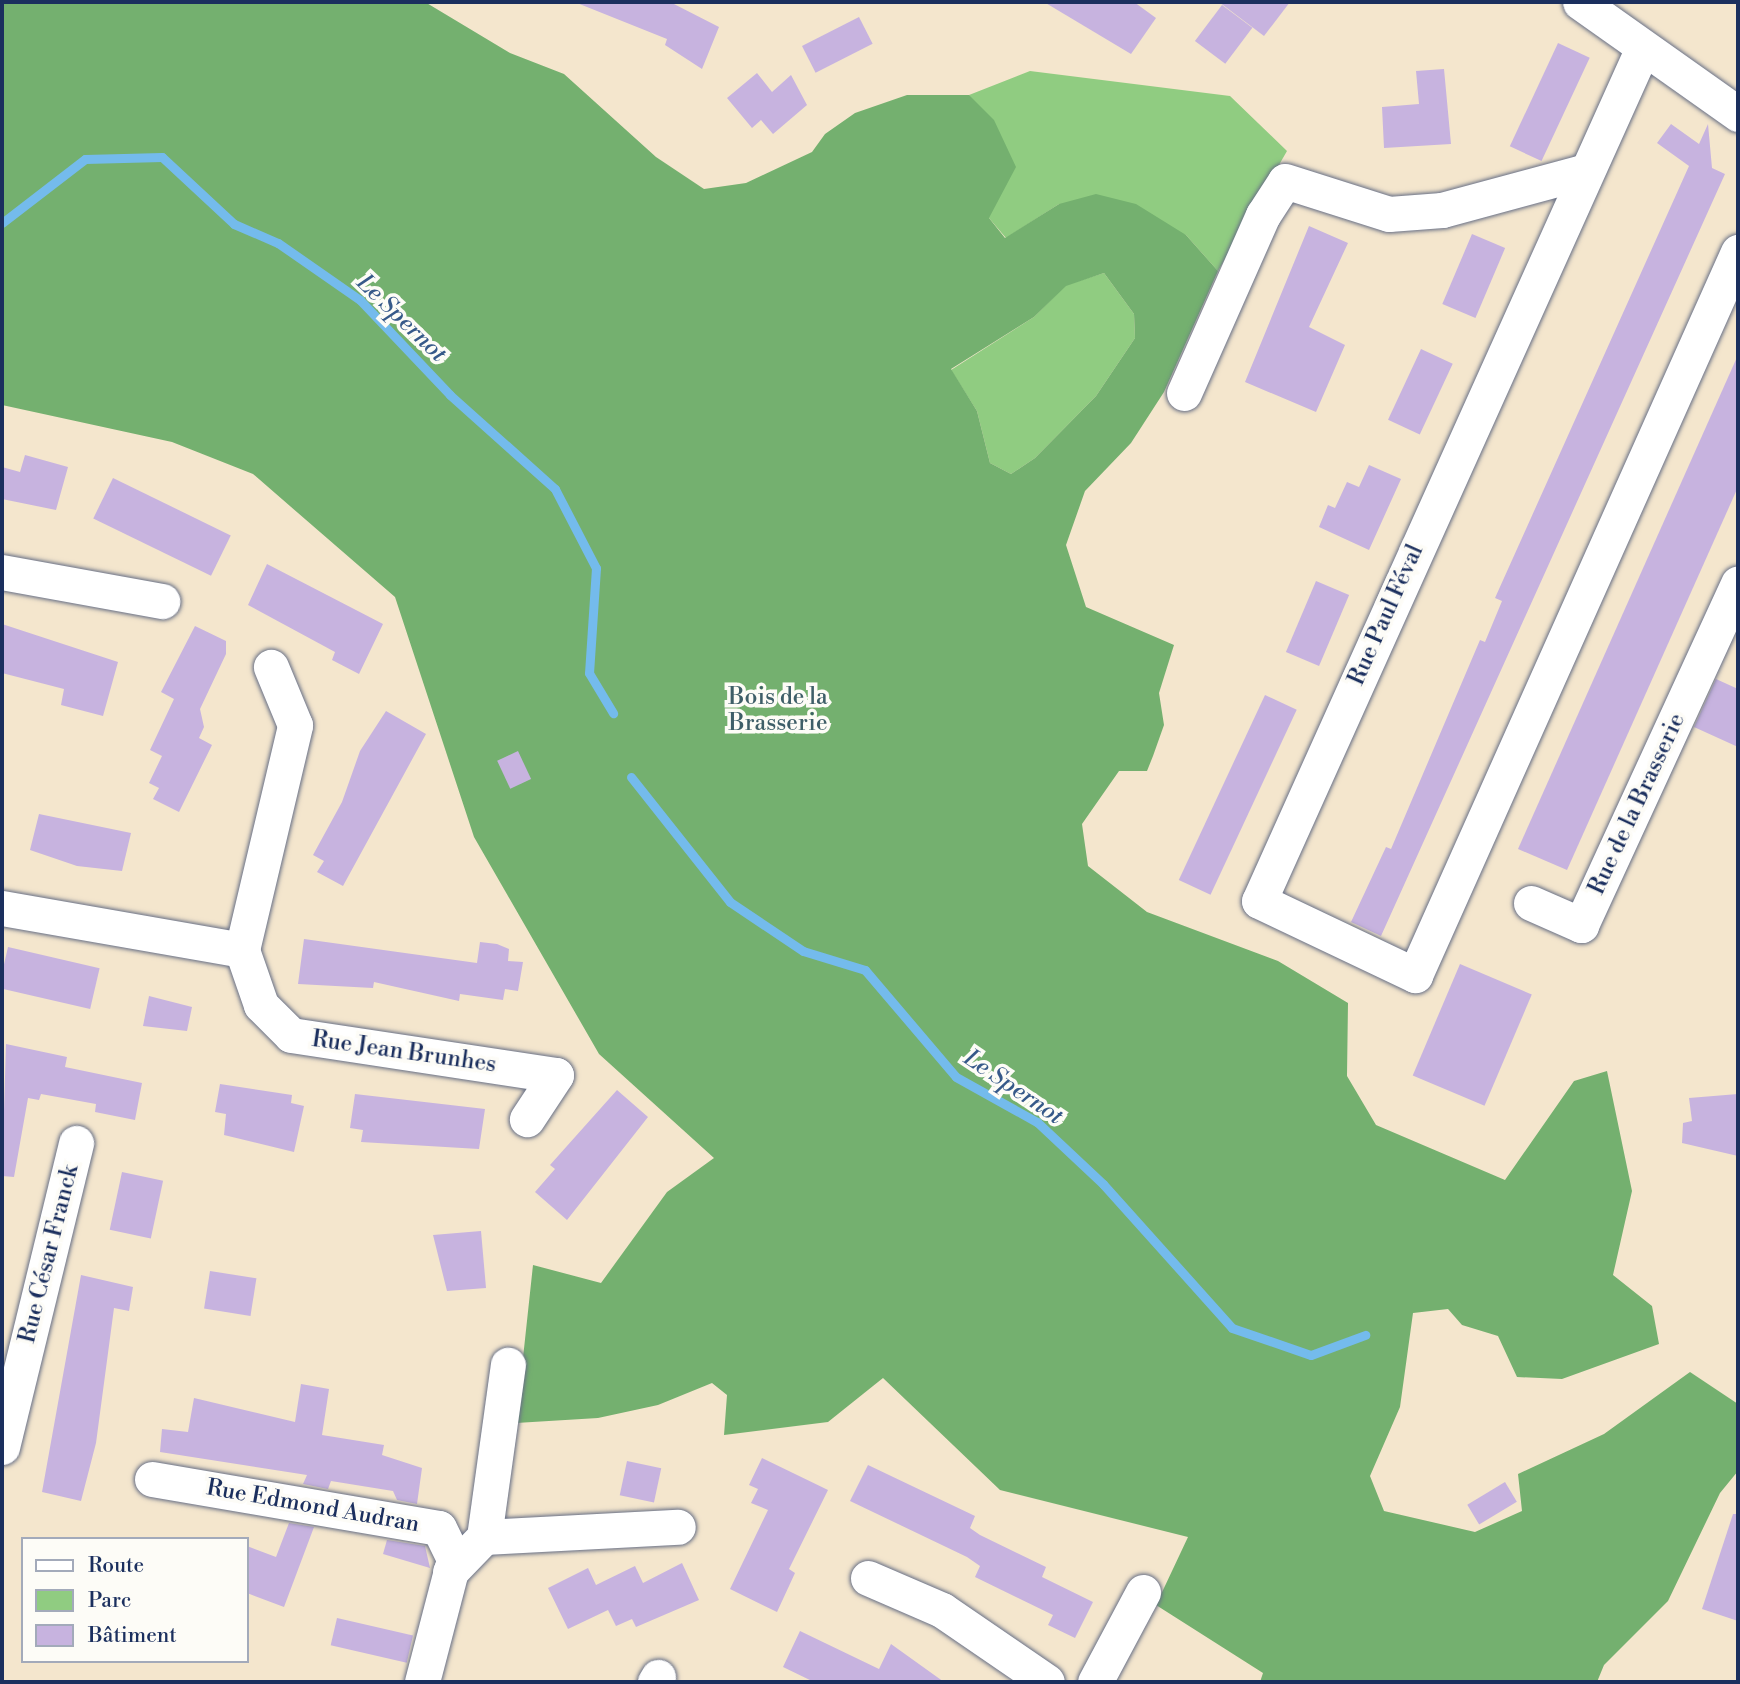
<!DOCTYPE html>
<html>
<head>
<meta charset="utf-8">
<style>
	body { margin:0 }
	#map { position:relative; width:1740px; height:1684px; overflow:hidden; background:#f4e6cd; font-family:"Libre Bodoni",serif }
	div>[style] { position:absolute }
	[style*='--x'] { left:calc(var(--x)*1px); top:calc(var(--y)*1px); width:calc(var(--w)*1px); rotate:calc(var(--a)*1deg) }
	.green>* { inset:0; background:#90cc81 }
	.forest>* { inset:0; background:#74b06f }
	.stream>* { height:9px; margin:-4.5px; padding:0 4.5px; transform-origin:4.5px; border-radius:4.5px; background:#74bbec }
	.building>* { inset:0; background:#c7b3df; transform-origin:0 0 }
	.roads { filter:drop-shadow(0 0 2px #676f85) drop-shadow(0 0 2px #676f85) }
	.minor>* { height:35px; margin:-17.5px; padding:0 17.5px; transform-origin:17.5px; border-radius:17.5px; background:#fff }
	span { translate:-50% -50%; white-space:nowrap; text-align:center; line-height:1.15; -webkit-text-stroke:7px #fdfcf7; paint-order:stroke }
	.street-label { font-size:23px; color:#1b2f5e }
	.park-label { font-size:23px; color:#3e5e68 }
	.water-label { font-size:24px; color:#365989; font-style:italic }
	.frame { position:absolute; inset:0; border:4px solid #1b2f5e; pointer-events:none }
	.legend { position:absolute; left:21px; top:1537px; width:228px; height:126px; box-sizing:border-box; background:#fdfcf7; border:2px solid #a3aaba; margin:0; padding:9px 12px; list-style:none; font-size:21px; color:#1b2f5e }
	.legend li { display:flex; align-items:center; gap:14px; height:35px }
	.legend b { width:35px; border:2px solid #a3aaba }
</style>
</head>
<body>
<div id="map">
	<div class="green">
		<div style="clip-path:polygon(1030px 71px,1230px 96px,1287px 151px,1218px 271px,1186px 235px,1059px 204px,1006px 238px,989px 218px,969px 95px)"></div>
		<div style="clip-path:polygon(1104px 273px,1134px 314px,1135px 338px,1096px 396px,1035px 458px,1011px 474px,990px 463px,977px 411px,951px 370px,1034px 317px,1066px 285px)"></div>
	</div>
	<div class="forest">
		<div style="clip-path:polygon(evenodd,2px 2px,425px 2px,510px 53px,564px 74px,656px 157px,704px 189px,746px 183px,812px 152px,825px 134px,855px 113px,907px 95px,969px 95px,994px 120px,1016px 167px,989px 218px,1005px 238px,1059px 204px,1096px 194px,1136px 204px,1186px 235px,1218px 271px,1164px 392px,1131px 443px,1085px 491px,1066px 545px,1086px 607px,1174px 645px,1159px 693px,1164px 725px,1153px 756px,1147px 771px,1119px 771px,1082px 824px,1088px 866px,1147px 912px,1278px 961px,1348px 1003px,1347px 1076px,1376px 1125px,1505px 1180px,1574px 1081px,1607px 1071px,1632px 1191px,1613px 1275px,1652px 1306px,1659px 1344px,1562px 1379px,1517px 1377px,1498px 1336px,1462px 1325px,1448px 1309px,1413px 1313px,1400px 1407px,1370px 1476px,1384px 1511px,1475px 1532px,1522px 1511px,1518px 1474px,1604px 1434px,1690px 1372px,1738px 1404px,1738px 1471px,1720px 1493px,1668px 1601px,1604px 1665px,1597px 1682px,1260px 1682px,1263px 1673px,1156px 1605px,1188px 1537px,1000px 1490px,883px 1378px,828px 1422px,724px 1435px,727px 1395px,712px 1383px,658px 1405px,598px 1418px,516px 1423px,533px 1265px,601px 1283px,667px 1192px,714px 1158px,599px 1054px,474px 837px,395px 597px,253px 474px,172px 442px,2px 405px,2px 2px,1104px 273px,1134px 314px,1135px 338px,1096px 396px,1035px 458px,1011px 474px,990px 463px,977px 411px,951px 369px,1034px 317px,1066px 286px,1104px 273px)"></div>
	</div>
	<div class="stream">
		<div style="--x:2;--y:223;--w:105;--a:-37.6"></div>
		<div style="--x:85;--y:159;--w:77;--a:-1.5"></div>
		<div style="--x:162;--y:157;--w:98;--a:42.9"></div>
		<div style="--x:234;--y:224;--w:48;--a:23.4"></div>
		<div style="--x:278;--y:243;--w:100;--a:34.8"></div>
		<div style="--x:360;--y:300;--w:131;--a:46.5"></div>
		<div style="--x:450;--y:395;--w:141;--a:41.8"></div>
		<div style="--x:555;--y:489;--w:89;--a:62.6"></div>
		<div style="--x:596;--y:568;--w:105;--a:93.8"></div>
		<div style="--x:589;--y:673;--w:47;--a:59"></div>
		<div style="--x:631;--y:777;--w:159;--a:51.6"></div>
		<div style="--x:730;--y:902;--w:88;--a:33.9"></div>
		<div style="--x:803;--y:951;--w:65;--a:17"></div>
		<div style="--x:865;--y:970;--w:140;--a:49.6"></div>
		<div style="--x:956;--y:1077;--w:93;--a:29.1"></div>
		<div style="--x:1037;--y:1122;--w:91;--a:43.2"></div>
		<div style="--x:1103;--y:1184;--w:193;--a:48.1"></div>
		<div style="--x:1232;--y:1328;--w:83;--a:18.9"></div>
		<div style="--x:1311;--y:1355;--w:58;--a:-20.3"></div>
	</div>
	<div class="building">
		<div style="clip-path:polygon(670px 2px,719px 27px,702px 69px,665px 45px,667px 39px,577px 3px)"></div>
		<div style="clip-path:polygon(1044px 2px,1134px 2px,1156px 18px,1131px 54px)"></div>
		<div style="clip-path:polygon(1219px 2px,1290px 2px,1264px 36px)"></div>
		<div style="left:1222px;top:5px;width:38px;height:45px;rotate:37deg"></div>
		<div style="left:859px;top:17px;width:30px;height:64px;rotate:63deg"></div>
		<div style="left:1558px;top:43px;width:35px;height:114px;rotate:25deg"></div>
		<div style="clip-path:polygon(1444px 69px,1451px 144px,1384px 148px,1382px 107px,1419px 104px,1416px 71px)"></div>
		<div style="clip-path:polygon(757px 73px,772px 92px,791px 75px,807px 105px,773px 134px,761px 120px,752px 128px,727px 98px)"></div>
		<div style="clip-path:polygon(1671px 124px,1699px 144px,1708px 124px,1712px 168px,1725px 174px,1381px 936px,1351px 922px,1386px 847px,1391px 849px,1480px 640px,1485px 642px,1502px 601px,1495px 598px,1689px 166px,1657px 143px)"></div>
		<div style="clip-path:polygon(1309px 226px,1348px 243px,1309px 327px,1345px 345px,1316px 412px,1245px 382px)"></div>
		<div style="left:1472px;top:234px;width:36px;height:76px;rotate:23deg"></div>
		<div style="left:1421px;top:349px;width:35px;height:78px;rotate:25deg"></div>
		<div style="clip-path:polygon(1738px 355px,1738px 487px,1567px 870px,1518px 849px)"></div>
		<div style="clip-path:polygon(25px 455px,68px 467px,56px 510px,2px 499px,2px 467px,20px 472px)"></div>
		<div style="clip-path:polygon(1369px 465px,1401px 479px,1369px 550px,1319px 527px,1328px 505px,1335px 508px,1347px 482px,1359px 487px)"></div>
		<div style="left:113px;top:478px;width:131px;height:45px;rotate:26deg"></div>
		<div style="clip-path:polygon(267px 564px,383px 624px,359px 674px,332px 660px,335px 652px,248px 605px)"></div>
		<div style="left:1316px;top:581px;width:36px;height:77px;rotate:23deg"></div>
		<div style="clip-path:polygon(2px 624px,118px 662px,103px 716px,61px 705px,64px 689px,2px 673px)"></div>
		<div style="clip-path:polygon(195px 626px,226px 641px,226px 654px,200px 709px,204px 727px,199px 738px,212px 745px,179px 812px,153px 799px,159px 788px,149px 783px,162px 756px,150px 750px,174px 699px,161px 692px)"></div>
		<div style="clip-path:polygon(1716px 679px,1738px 689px,1738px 747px,1694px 727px)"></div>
		<div style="left:1265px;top:695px;width:35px;height:204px;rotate:25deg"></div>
		<div style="clip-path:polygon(386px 711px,426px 734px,343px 886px,317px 872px,324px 861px,313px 855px,342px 802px,360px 751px)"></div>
		<div style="left:518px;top:751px;width:31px;height:23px;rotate:65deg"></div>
		<div style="clip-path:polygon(39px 814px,131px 833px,122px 871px,77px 866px,30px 850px)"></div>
		<div style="clip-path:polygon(304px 939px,477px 963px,480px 942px,497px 944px,509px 949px,508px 961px,523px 962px,518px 991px,505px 989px,503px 1000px,460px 994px,459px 1001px,374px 982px,373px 988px,298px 984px)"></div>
		<div style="left:8px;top:947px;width:94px;height:42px;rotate:13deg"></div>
		<div style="left:1460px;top:964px;width:78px;height:121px;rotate:23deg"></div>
		<div style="clip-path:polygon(149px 996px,192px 1007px,187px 1031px,143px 1026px)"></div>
		<div style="clip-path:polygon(6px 1044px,67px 1057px,65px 1067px,142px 1083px,135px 1120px,95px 1112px,96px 1104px,41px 1094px,39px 1100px,28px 1098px,14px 1177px,2px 1176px)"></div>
		<div style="clip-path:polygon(220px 1084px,292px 1095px,291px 1103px,304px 1106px,294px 1152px,224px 1135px,226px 1114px,215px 1112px)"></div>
		<div style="clip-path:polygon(617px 1090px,648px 1117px,567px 1220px,535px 1192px,555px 1169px,550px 1165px)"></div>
		<div style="clip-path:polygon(355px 1094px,485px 1109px,479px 1149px,361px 1142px,363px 1130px,350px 1128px)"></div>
		<div style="clip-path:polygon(1738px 1094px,1738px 1156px,1682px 1143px,1683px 1123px,1692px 1121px,1689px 1098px)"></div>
		<div style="left:122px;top:1172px;width:42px;height:59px;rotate:12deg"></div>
		<div style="clip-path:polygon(481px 1231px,486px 1288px,447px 1291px,433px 1235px)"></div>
		<div style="left:210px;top:1271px;width:47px;height:38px;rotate:9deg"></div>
		<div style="clip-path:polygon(81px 1275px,133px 1287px,129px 1311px,114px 1308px,96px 1443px,81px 1501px,42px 1492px)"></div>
		<div style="clip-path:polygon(301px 1384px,329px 1389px,322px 1435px,384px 1445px,382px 1455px,422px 1468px,417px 1504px,397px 1500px,393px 1491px,331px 1481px,328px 1489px,303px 1484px,307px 1475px,160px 1452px,162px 1429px,188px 1432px,194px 1398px,295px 1422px)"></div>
		<div style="clip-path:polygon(762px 1458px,828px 1490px,789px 1569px,795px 1573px,777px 1612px,730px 1589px,768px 1510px,751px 1503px,758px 1489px,749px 1485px)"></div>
		<div style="left:627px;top:1461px;width:35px;height:35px;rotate:12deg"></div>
		<div style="clip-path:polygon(868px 1465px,975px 1516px,970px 1528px,980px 1535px,1046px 1567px,1042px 1577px,1093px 1602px,1075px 1638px,1048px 1625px,1053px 1615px,975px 1577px,980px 1566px,967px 1557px,850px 1501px)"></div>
		<div style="left:1505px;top:1482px;width:23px;height:44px;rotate:59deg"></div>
		<div style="clip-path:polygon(1733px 1514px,1738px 1514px,1738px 1621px,1702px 1609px)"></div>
		<div style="clip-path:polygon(289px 1523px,314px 1527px,284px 1607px,247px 1593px,247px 1546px,276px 1557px)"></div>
		<div style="clip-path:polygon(387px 1540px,425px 1546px,430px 1568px,383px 1554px)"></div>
		<div style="clip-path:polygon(682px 1563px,699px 1600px,636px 1627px,632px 1619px,616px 1626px,608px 1610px,568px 1629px,548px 1588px,588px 1568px,596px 1585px,635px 1566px,643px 1583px)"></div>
		<div style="left:337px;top:1618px;width:78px;height:28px;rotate:13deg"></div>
		<div style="clip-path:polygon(800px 1631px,879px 1669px,891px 1644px,944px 1682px,814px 1682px,783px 1667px)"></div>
	</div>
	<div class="roads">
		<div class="minor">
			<div style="--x:1580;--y:2;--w:194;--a:35.3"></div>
			<div style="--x:1642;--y:50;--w:933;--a:114.23"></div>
			<div style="--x:1259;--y:901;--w:173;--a:25.4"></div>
			<div style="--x:1415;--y:975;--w:792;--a:-65.93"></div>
			<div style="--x:1184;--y:393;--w:195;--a:-66.1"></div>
			<div style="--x:1263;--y:215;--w:40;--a:-57.1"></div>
			<div style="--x:1285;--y:181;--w:109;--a:17.6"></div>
			<div style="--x:1389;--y:214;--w:53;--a:-4.3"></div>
			<div style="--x:1442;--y:210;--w:146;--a:-15.1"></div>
			<div style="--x:2;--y:572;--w:163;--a:10.3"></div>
			<div style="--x:1531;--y:903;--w:55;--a:23.7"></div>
			<div style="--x:1581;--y:925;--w:376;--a:-65.3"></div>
			<div style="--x:2;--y:908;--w:244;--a:9.9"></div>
			<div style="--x:242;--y:950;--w:58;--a:70.9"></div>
			<div style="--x:261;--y:1005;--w:42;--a:45"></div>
			<div style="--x:291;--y:1035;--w:268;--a:8.6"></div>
			<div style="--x:556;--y:1075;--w:53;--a:123.4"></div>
			<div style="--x:242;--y:950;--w:231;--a:-76.7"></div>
			<div style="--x:295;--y:725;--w:63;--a:-112.5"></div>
			<div style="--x:2;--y:1447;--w:313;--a:-76.3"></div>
			<div style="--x:152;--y:1479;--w:291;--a:9.7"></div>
			<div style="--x:439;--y:1528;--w:34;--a:64"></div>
			<div style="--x:454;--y:1559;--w:127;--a:104.6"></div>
			<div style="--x:484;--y:1537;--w:194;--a:-3"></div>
			<div style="--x:450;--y:1572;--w:49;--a:-45.8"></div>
			<div style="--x:484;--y:1537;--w:174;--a:-82.1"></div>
			<div style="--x:868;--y:1578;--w:81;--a:23.4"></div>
			<div style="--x:942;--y:1610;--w:127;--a:34.4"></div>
			<div style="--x:655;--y:1682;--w:6;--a:-59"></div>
			<div style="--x:1095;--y:1682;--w:102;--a:-61.9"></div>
		</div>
	</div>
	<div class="street-label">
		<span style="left:1386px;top:615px;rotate:-66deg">Rue Paul Féval</span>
		<span style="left:1637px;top:804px;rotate:-65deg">Rue de la Brasserie</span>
		<span style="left:404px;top:1052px;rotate:8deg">Rue Jean Brunhes</span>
		<span style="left:49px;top:1254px;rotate:-76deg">Rue César Franck</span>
		<span style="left:313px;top:1506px;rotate:10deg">Rue Edmond Audran</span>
	</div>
	<div class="park-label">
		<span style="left:778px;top:710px">Bois de la<br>Brasserie</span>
	</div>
	<div class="water-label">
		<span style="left:401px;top:319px;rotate:44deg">Le Spernot</span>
		<span style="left:1013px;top:1088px;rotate:34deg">Le Spernot</span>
	</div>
	<div class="frame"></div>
	<ul class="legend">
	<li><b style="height:9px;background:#fff"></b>Route</li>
	<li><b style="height:19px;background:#90cc81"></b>Parc</li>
	<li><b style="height:19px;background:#c7b3df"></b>Bâtiment</li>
	</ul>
</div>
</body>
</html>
